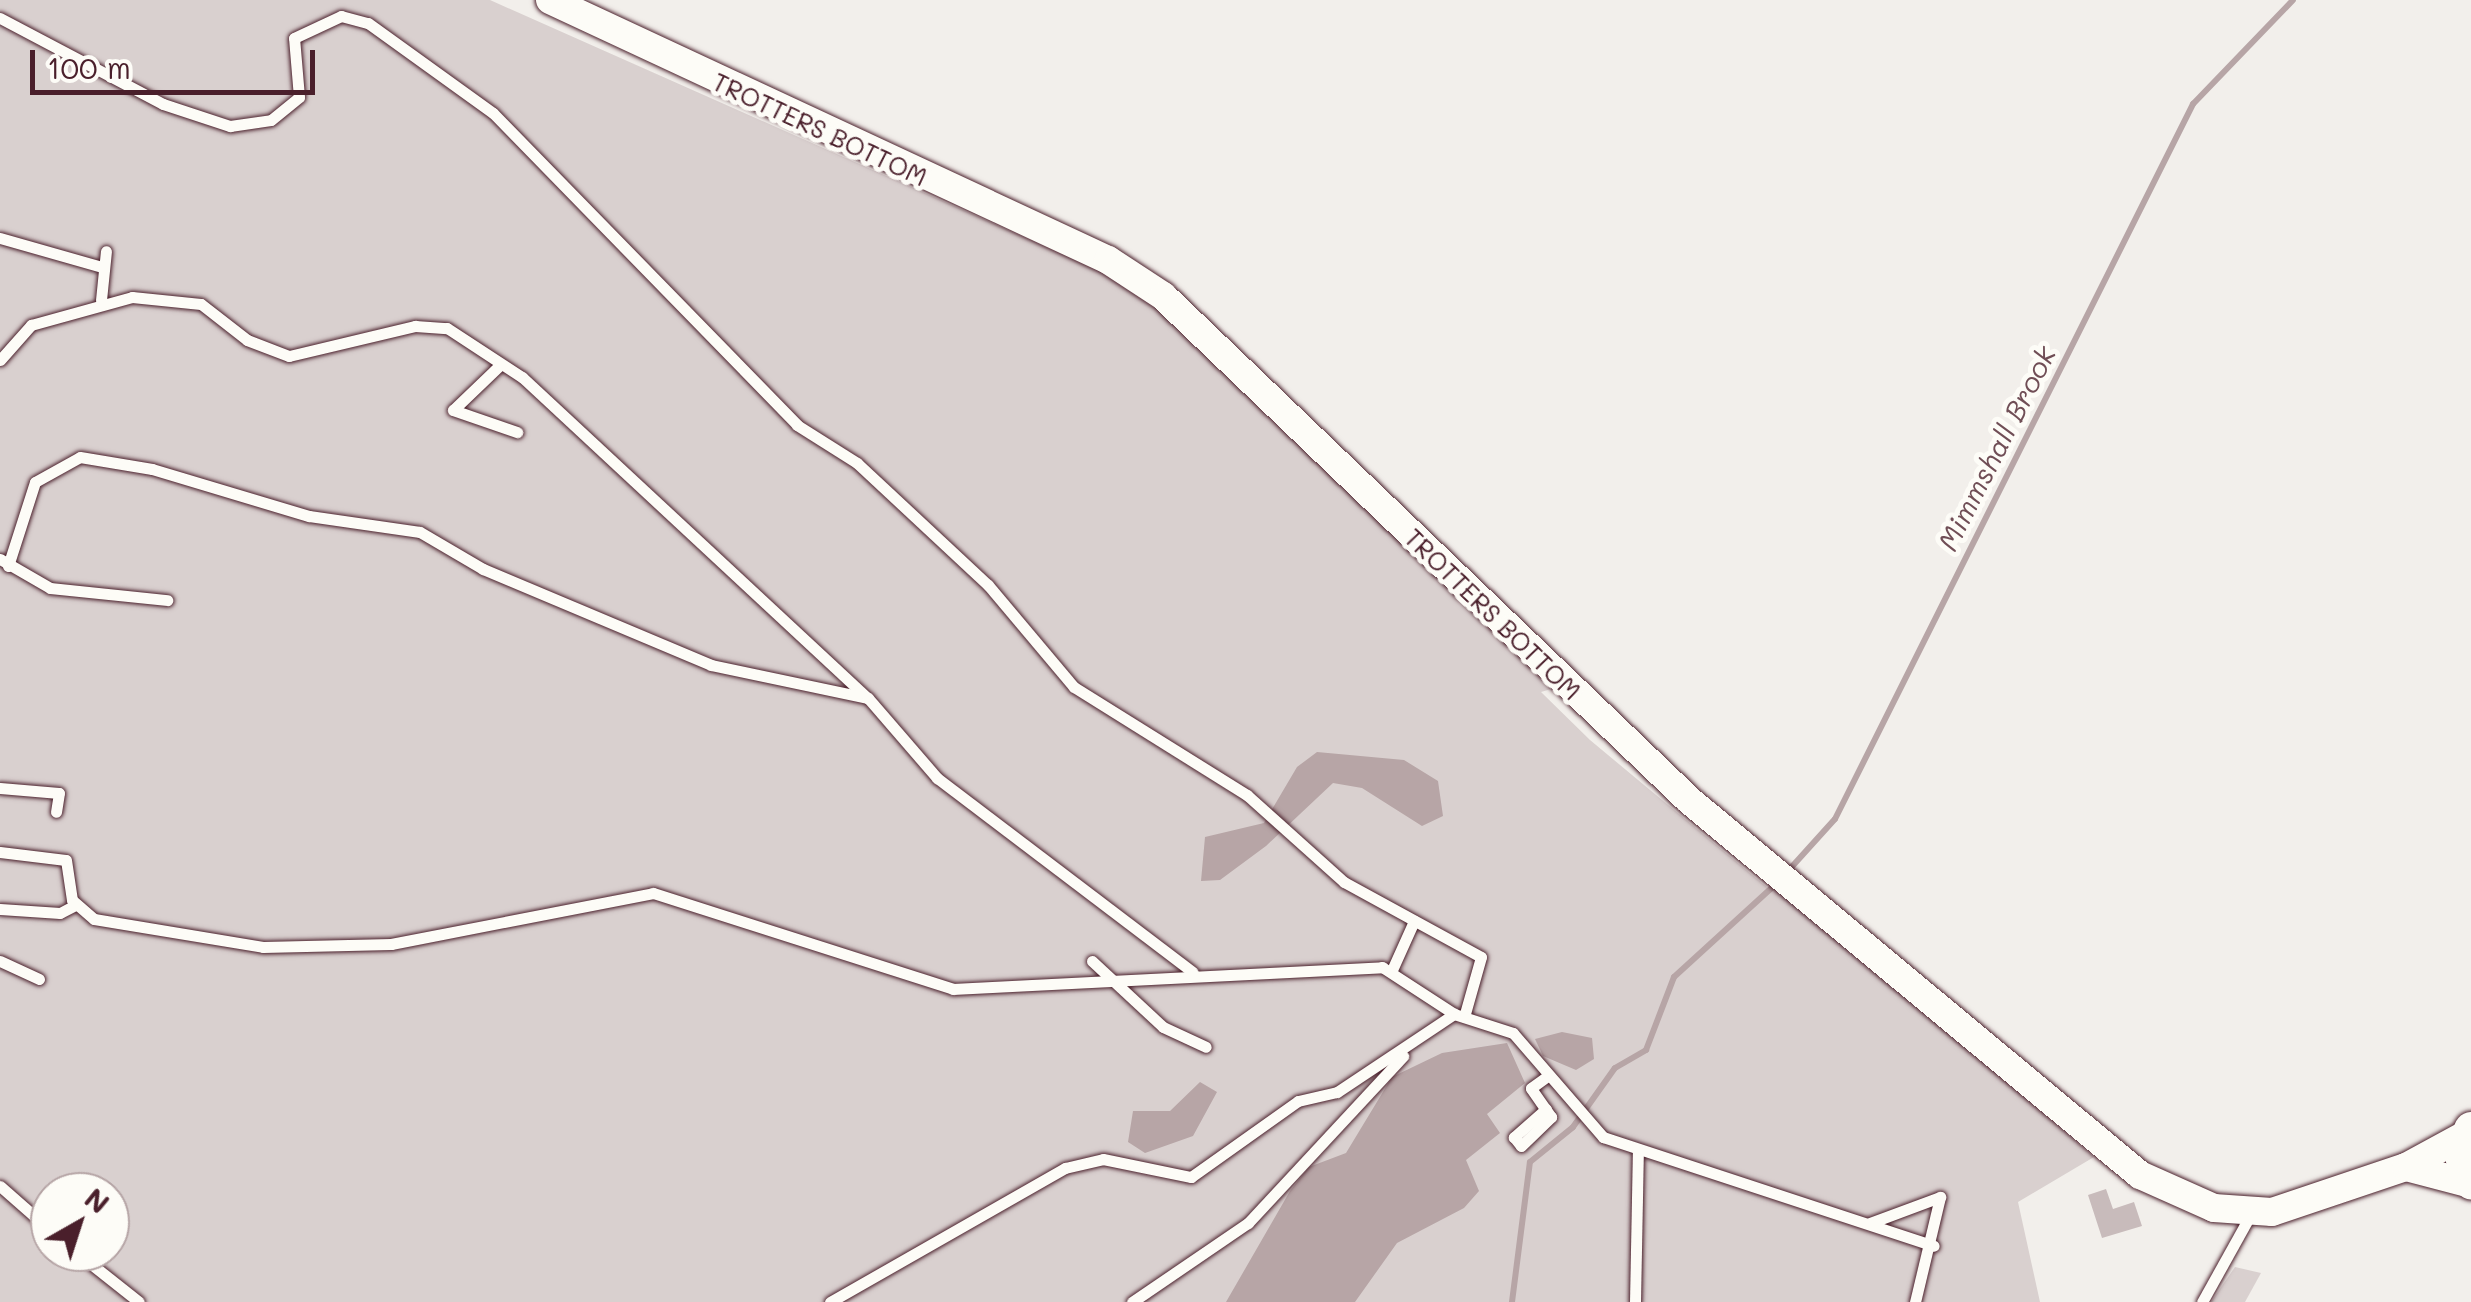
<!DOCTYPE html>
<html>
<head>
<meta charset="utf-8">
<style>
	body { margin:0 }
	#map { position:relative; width:2471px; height:1302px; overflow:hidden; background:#f2efeb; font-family:Mali,sans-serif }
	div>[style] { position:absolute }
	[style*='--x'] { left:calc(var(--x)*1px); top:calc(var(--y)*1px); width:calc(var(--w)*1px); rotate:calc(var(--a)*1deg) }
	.green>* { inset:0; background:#d9d0cf }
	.water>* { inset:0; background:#b7a5a6 }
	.stream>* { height:6px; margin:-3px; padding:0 3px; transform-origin:3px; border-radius:3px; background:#b7a5a6 }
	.building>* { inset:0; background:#c8bbbb }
	.roads { filter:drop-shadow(0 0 2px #4a1f2b) drop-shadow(0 0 2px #4a1f2b) }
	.service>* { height:11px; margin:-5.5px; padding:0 5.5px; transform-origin:5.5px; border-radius:5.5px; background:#fdfcf7 }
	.tertiary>* { height:28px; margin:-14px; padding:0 14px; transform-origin:14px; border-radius:14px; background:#fdfcf7 }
	.primary>* { height:35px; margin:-17.5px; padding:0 17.5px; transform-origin:17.5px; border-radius:17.5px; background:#fdfcf7 }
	span { translate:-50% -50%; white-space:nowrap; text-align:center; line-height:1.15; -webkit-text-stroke:10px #fdfcf7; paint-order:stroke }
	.street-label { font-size:25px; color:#4a1f2b }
	.water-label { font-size:28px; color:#704e56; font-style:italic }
	.north { position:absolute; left:30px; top:1172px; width:100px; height:100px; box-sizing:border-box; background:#fdfcf7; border:2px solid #b5a4a5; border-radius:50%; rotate:39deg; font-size:28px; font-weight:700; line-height:40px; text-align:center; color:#4a1f2b }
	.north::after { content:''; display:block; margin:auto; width:35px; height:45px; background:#4a1f2b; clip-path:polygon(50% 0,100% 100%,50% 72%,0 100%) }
	.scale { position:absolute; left:30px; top:50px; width:285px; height:45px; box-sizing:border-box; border:5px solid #4a1f2b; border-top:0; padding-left:12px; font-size:30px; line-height:35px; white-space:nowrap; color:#4a1f2b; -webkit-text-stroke:8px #fdfcf7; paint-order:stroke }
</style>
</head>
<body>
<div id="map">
	<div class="green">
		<div style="clip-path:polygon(evenodd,0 0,490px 0,1134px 286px,1208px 345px,1551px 689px,1541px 692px,1590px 740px,1769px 889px,1776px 883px,2094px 1157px,2018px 1202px,2040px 1302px,0 1302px,0 0,50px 1192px,110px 1192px,110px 1252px,50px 1252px,50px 1192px)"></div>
		<div style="clip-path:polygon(2235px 1267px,2261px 1273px,2245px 1302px,2211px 1302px)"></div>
	</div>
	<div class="water">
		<div style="clip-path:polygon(1317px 752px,1404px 760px,1438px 781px,1443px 816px,1422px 826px,1362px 788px,1333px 783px,1266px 846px,1220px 880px,1201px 881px,1205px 837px,1264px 823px,1297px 767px)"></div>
		<div style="clip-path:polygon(1562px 1032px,1592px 1038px,1594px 1059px,1576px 1070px,1543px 1056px,1535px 1039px)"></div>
		<div style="clip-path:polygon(1507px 1043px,1525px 1083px,1487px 1114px,1500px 1133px,1466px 1160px,1479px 1191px,1464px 1208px,1397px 1243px,1355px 1302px,1226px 1302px,1290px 1191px,1309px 1167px,1346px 1153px,1392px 1077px,1442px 1053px)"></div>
		<div style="clip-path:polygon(1200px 1082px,1217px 1092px,1193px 1136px,1145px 1153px,1128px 1142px,1133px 1111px,1170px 1111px)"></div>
	</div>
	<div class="stream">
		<div style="--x:1788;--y:871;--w:70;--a:-47.9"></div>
		<div style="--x:1835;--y:819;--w:800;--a:-63.4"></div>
		<div style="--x:2193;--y:104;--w:144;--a:-46.1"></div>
		<div style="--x:1512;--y:1302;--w:141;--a:-82.7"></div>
		<div style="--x:1530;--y:1162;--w:55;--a:-39.1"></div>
		<div style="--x:1573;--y:1127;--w:72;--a:-54.6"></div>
		<div style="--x:1615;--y:1068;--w:36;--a:-30"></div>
		<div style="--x:1646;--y:1050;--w:78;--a:-69"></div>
		<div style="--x:1674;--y:977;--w:138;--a:-42.4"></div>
	</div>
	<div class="building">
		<div style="clip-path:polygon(2106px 1189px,2113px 1209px,2134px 1202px,2142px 1226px,2102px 1238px,2088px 1195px)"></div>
	</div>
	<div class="roads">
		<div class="service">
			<div style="--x:0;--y:18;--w:184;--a:27.8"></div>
			<div style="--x:163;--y:104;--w:71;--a:18.2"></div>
			<div style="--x:230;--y:126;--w:41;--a:-8.3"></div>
			<div style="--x:271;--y:120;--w:36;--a:-39"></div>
			<div style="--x:299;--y:97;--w:59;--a:-94.8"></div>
			<div style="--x:294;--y:38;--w:52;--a:-25.1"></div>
			<div style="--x:341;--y:16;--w:28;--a:15"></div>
			<div style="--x:368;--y:23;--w:154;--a:35.8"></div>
			<div style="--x:493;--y:113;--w:436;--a:45.7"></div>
			<div style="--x:797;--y:425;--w:71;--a:32.3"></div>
			<div style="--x:857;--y:463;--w:179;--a:43"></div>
			<div style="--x:988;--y:585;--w:133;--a:49.9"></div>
			<div style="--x:1074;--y:687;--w:204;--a:32"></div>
			<div style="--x:1247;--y:795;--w:130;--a:41.9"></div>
			<div style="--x:1344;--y:882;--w:156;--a:28.7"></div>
			<div style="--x:1481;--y:957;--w:62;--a:105.8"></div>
			<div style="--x:0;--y:238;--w:106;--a:15.9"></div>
			<div style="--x:101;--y:300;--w:49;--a:-84.2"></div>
			<div style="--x:0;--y:360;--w:47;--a:-48.5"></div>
			<div style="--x:31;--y:325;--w:105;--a:-15.5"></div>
			<div style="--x:132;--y:297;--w:69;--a:5.8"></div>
			<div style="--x:201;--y:304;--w:58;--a:38"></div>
			<div style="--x:247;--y:340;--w:45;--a:20.9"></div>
			<div style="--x:289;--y:356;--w:130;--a:-13.4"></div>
			<div style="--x:415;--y:326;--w:32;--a:4"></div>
			<div style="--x:447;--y:328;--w:90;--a:33.2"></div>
			<div style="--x:522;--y:377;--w:472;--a:42.9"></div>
			<div style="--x:500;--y:365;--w:65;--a:136.2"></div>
			<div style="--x:453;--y:410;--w:68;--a:19"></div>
			<div style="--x:0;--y:559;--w:58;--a:30.1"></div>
			<div style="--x:50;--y:588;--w:118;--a:5.9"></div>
			<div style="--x:8;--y:566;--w:88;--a:-72.2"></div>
			<div style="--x:35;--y:482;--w:51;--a:-29.1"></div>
			<div style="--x:80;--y:457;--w:73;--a:9.5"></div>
			<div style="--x:152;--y:469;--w:164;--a:16.7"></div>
			<div style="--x:309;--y:516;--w:112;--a:8.2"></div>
			<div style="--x:420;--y:532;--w:73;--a:30.4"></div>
			<div style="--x:483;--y:569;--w:247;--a:22.8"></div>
			<div style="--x:711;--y:665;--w:160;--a:11.9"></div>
			<div style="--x:868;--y:698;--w:106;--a:49.2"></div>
			<div style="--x:937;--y:778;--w:321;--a:37.2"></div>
			<div style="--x:0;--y:788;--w:59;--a:4.8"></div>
			<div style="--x:59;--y:793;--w:19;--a:99"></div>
			<div style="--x:0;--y:852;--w:66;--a:6.9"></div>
			<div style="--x:66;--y:860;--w:40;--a:81.5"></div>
			<div style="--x:72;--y:900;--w:29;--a:41"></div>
			<div style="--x:94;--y:919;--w:171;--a:9.4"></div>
			<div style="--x:263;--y:947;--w:128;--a:-1.3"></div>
			<div style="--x:391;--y:944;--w:267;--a:-11"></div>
			<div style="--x:653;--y:893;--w:315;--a:17.7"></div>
			<div style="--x:953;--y:989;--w:430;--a:-2.9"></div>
			<div style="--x:1382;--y:967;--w:86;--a:33.1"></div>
			<div style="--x:1454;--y:1014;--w:62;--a:17.9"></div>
			<div style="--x:1513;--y:1033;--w:138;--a:49.1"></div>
			<div style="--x:1603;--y:1137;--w:348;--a:18.2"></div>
			<div style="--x:0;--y:909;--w:60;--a:3.8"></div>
			<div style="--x:60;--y:913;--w:17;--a:-28"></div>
			<div style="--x:0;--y:961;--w:43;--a:24.8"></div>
			<div style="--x:1092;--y:961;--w:97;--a:42.9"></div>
			<div style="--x:1163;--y:1027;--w:47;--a:24.9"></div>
			<div style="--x:1392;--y:970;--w:54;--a:-65.8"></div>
			<div style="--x:1546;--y:1109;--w:43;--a:138.8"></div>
			<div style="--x:1514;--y:1137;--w:11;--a:52"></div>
			<div style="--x:1521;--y:1146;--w:42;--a:-44"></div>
			<div style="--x:1551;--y:1117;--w:35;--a:-125"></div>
			<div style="--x:1531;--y:1088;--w:19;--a:-36"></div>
			<div style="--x:0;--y:1186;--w:67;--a:41.3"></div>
			<div style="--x:1870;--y:1223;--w:75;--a:-20.4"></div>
			<div style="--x:1940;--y:1197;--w:108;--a:103.4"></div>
			<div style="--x:76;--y:1252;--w:80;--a:38.4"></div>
			<div style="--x:830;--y:1302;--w:271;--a:-29.7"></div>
			<div style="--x:1065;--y:1168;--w:39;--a:-13"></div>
			<div style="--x:1103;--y:1159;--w:90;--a:11.6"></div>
			<div style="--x:1191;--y:1177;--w:131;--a:-35.4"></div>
			<div style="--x:1298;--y:1101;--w:40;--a:-13"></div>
			<div style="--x:1337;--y:1092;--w:141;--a:-33.7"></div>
			<div style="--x:1132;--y:1302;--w:140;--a:-34.3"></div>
			<div style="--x:1248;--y:1223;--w:228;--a:-47.1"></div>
			<div style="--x:1635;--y:1302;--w:150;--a:-88.9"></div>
			<div style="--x:2202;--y:1302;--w:101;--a:-60.9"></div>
		</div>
		<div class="tertiary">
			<div style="--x:550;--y:0;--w:616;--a:24.98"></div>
			<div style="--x:1108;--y:260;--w:66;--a:33.2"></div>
			<div style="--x:1163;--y:296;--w:730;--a:43.78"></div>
			<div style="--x:1690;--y:801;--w:585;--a:39.73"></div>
			<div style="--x:2140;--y:1175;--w:81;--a:24"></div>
			<div style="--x:2214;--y:1208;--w:58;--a:3.9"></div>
			<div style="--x:2272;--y:1212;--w:141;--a:-18.6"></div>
			<div style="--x:2406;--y:1167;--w:69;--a:-28.4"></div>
			<div style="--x:2406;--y:1167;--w:67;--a:14.7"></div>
		</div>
		<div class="primary">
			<div style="--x:2471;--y:1129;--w:28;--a:109"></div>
			<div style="--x:2462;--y:1155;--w:28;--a:71"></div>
		</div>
	</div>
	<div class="street-label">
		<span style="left:820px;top:129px;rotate:25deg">TROTTERS BOTTOM</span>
		<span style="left:1493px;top:614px;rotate:44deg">TROTTERS BOTTOM</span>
	</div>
	<div class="water-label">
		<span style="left:1996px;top:448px;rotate:-63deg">Mimmshall Brook</span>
	</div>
	<div class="north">N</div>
	<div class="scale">100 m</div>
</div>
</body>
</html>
